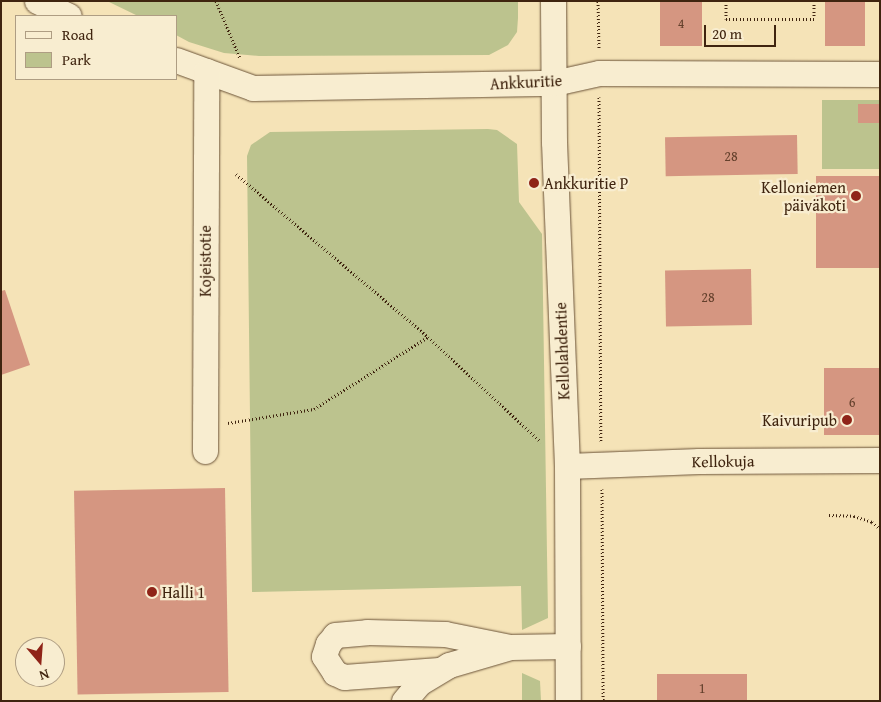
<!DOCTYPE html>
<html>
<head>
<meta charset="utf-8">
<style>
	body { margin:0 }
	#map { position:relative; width:881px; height:702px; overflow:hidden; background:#f5e3b7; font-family:"Gentium Book Plus",serif }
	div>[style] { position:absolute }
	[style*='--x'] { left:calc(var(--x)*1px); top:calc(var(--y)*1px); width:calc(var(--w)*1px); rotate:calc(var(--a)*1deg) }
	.green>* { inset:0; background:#bcc38e; transform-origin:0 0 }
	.building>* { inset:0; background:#d59681; transform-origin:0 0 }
	.path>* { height:3px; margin-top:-1.5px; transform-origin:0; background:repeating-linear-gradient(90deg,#3f240f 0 1px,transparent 0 3.5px) }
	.roads { filter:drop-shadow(0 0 1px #6c5439) drop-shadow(0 0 1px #6c5439) }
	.minor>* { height:25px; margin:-12.5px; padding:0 12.5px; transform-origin:12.5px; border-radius:12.5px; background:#f8edd0 }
	.dots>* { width:14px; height:14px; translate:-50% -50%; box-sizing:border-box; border:2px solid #f8edd0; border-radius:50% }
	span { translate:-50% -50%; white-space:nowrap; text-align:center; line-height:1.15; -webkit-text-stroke:4.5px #f8edd0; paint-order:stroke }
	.number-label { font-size:14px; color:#64402c }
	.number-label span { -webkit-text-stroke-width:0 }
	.street-label { font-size:16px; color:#3f240f }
	.poi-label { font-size:16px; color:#3f240f }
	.left { translate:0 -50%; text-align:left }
	.right { translate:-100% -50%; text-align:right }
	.frame { position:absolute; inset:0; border:2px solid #3f240f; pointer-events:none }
	.legend { position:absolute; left:15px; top:15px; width:162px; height:65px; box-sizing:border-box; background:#f8edd0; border:1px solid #ae9d83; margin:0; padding:6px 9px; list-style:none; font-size:15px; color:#3f240f }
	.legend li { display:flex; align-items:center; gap:10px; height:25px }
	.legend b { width:25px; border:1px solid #ae9d83 }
	.north { position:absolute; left:15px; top:637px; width:50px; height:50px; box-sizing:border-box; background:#f8edd0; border:1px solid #ae9d83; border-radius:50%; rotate:162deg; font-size:14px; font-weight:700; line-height:20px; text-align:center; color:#3f240f }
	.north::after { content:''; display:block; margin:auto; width:18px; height:22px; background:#8f2418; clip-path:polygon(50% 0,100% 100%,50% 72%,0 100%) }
	.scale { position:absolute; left:704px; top:25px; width:72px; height:22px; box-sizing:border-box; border:2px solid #3f240f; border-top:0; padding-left:6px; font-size:15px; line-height:18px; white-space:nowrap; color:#3f240f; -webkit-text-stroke:4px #f8edd0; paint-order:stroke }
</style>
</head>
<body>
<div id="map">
	<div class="green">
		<div style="clip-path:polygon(107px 1px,518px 1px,518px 18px,517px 32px,508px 45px,489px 55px,259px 56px,224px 53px,189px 42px,176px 35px,176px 16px,138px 16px)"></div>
		<div style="left:822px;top:100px;width:58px;height:69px"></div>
		<div style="clip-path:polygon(488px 129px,497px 130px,517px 144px,519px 202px,542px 234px,548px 618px,522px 630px,521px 586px,252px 592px,247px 156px,251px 145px,270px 132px)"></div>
		<div style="clip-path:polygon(522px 673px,540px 681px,541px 701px,522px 701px)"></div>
	</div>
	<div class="building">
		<div style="left:660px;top:1px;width:42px;height:45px"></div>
		<div style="left:825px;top:1px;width:40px;height:45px"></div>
		<div style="left:858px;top:104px;width:22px;height:19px"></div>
		<div style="left:797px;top:135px;width:39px;height:132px;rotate:89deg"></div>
		<div style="left:880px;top:176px;width:92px;height:64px;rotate:90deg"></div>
		<div style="left:751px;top:269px;width:56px;height:86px;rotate:89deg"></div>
		<div style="clip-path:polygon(5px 290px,30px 365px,1px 375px,1px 291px)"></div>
		<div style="left:880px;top:368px;width:67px;height:56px;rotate:90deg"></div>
		<div style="left:225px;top:488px;width:204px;height:151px;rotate:89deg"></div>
		<div style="left:747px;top:674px;width:27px;height:90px;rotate:90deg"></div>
	</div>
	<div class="path">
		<div style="--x:216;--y:1;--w:62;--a:67.2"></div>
		<div style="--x:598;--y:1;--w:47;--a:88.8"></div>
		<div style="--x:726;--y:1;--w:18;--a:90"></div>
		<div style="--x:726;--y:19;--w:88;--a:0"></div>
		<div style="--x:814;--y:19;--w:18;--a:-90"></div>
		<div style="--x:599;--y:97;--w:344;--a:89.7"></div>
		<div style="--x:236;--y:174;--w:252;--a:40.3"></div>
		<div style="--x:428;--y:337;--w:154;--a:42.9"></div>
		<div style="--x:228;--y:423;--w:87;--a:-9.2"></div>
		<div style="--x:314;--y:409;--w:135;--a:-32.3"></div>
		<div style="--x:602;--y:489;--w:212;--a:89.7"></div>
		<div style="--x:829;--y:515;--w:25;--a:2"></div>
		<div style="--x:854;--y:516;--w:19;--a:18"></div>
		<div style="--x:872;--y:522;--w:11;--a:41"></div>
	</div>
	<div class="roads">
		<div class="minor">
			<div style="--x:37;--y:1;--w:35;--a:25"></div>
			<div style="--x:553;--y:1;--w:141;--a:89.6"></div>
			<div style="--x:554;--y:142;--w:324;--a:87.7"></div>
			<div style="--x:567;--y:466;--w:235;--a:89.8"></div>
			<div style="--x:176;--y:60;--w:82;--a:20"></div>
			<div style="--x:253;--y:88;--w:301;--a:-1"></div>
			<div style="--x:554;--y:83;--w:46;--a:-12.5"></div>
			<div style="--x:599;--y:73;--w:281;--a:0.2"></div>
			<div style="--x:205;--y:451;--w:380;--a:-89.8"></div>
			<div style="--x:567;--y:466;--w:132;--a:-2.2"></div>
			<div style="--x:699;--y:461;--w:181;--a:-0.3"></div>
			<div style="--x:439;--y:670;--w:95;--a:175.8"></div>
			<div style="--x:344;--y:677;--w:10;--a:-156"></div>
			<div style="--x:335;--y:673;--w:20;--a:-123"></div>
			<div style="--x:324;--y:656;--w:13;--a:-72"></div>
			<div style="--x:328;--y:644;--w:11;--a:-52"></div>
			<div style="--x:335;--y:635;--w:32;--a:-5"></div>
			<div style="--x:367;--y:632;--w:78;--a:1.5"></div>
			<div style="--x:445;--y:634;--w:66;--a:11.3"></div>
			<div style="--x:404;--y:701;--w:23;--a:-50"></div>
			<div style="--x:419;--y:683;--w:35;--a:-31"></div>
			<div style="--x:449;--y:665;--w:64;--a:-16.4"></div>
			<div style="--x:510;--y:647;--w:58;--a:-1"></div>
		</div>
	</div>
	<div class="dots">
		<div style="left:534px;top:183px;background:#8f2418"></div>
		<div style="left:856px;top:196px;background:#8f2418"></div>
		<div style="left:847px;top:420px;background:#8f2418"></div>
		<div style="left:152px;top:592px;background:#8f2418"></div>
	</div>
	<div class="number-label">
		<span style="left:681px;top:23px">4</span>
		<span style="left:731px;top:156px">28</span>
		<span style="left:708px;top:297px">28</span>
		<span style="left:852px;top:402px">6</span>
		<span style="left:702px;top:688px">1</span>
	</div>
	<div class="street-label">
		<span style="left:526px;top:82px;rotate:-3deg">Ankkuritie</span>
		<span style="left:205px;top:261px;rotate:-90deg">Kojeistotie</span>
		<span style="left:562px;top:351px;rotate:-92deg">Kellolahdentie</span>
		<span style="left:723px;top:461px;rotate:-1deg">Kellokuja</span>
	</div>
	<div class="poi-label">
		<span class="left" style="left:544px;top:183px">Ankkuritie P</span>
		<span class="right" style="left:846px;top:196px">Kelloniemen<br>päiväkoti</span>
		<span class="right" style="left:837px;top:420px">Kaivuripub</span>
		<span class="left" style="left:162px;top:592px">Halli 1</span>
	</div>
	<div class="frame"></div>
	<ul class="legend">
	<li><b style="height:6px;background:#f8edd0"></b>Road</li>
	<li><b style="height:14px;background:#bcc38e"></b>Park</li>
	</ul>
	<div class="north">N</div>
	<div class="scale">20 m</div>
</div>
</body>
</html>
